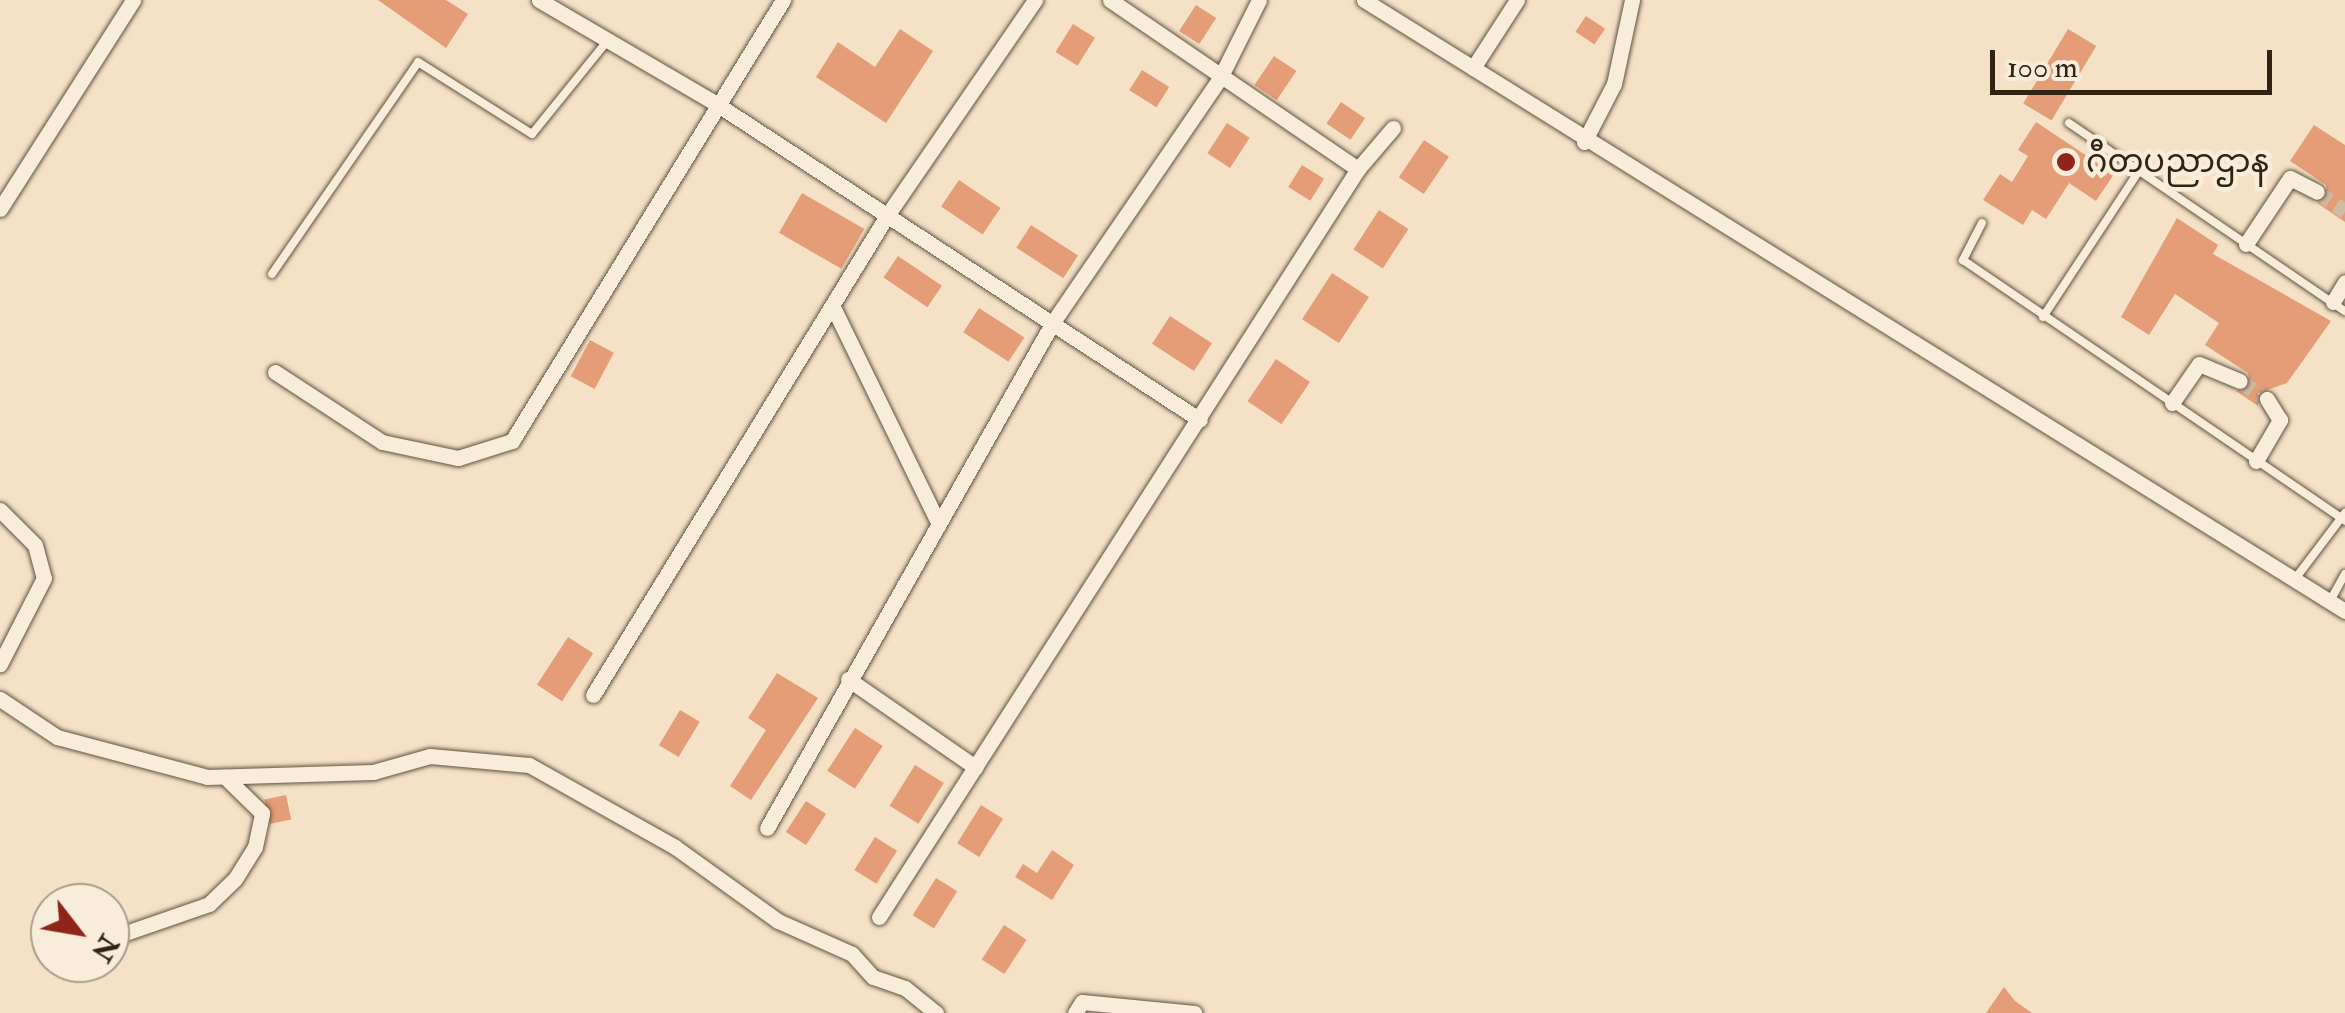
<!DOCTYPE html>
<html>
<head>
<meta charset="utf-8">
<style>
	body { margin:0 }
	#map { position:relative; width:2345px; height:1013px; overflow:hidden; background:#f4e1c6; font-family:"IM FELL Double Pica","Noto Sans Myanmar",serif }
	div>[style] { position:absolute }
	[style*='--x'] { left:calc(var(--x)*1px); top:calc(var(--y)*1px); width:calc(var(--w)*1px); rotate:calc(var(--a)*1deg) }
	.building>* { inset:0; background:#e59d78; transform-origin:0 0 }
	.street-tunnel>* { height:15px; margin-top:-7.5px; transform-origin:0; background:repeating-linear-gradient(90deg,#cdbba2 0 15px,transparent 0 23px) }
	.roads { filter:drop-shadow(0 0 2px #62533f) drop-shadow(0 0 2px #62533f) }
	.lane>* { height:8px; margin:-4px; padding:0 4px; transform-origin:4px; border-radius:4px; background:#f8ecda }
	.street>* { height:15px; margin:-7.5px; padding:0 7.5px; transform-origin:7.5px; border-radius:7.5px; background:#f8ecda }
	.dots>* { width:28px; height:28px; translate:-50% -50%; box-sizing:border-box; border:5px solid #f8ecda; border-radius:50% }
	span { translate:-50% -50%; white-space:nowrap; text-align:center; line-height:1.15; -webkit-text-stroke:9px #f8ecda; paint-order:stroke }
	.poi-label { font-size:32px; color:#312412 }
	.left { translate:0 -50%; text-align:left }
	.north { position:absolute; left:30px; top:883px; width:100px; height:100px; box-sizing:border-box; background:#f8ecda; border:2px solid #a89c8a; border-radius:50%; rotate:121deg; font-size:28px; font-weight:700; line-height:40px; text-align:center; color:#312412 }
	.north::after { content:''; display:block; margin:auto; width:35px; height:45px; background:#8f2418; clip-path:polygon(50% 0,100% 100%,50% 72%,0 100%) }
	.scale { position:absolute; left:1990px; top:50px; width:282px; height:45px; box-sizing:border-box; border:5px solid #312412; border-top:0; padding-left:12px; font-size:30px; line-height:35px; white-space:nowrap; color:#312412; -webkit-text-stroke:8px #f8ecda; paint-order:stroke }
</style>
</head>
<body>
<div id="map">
	<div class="building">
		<div style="clip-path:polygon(378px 0,446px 0,468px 14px,446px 48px)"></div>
		<div style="left:1196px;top:5px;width:24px;height:31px;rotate:33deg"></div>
		<div style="left:1586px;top:16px;width:23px;height:19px;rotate:34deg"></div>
		<div style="left:1073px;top:24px;width:26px;height:33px;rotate:32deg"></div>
		<div style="clip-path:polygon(900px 29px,933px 51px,886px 123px,816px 77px,838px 42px,875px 67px)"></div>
		<div style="left:2068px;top:29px;width:33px;height:87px;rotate:31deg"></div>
		<div style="left:1274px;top:56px;width:27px;height:35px;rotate:34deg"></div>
		<div style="left:1142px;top:70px;width:32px;height:24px;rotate:32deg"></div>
		<div style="left:1341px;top:102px;width:29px;height:26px;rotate:34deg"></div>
		<div style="clip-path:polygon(2036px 122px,2114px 174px,2096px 201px,2069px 183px,2046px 219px,2032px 210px,2023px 225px,1983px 200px,2000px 174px,2012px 182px,2028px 156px,2018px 150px)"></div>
		<div style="left:1227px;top:123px;width:27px;height:36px;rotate:33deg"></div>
		<div style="clip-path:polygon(2314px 125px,2345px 145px,2345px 222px,2317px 203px,2327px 196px,2326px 185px,2290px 161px)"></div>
		<div style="left:1424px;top:140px;width:30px;height:45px;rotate:34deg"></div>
		<div style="left:1302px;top:165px;width:26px;height:26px;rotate:32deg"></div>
		<div style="left:959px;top:180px;width:50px;height:32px;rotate:34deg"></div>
		<div style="left:802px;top:193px;width:72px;height:46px;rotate:30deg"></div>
		<div style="left:1379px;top:210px;width:35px;height:47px;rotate:33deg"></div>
		<div style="clip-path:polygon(2177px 218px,2218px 245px,2213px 254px,2331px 321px,2287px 383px,2258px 393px,2258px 406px,2236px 391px,2250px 386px,2248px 373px,2205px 345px,2219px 323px,2175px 294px,2149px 335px,2121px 317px)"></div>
		<div style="left:1031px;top:225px;width:56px;height:27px;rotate:33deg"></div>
		<div style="left:898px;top:256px;width:53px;height:26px;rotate:34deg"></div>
		<div style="left:1332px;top:273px;width:44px;height:55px;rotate:33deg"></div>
		<div style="left:979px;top:308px;width:54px;height:29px;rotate:33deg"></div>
		<div style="left:1170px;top:316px;width:50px;height:33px;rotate:33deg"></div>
		<div style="left:590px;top:340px;width:27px;height:41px;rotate:28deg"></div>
		<div style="left:1276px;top:359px;width:41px;height:51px;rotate:34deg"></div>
		<div style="left:568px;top:637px;width:30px;height:57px;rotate:33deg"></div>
		<div style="clip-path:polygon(777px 673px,818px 698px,751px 800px,730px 786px,766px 730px,748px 718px)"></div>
		<div style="left:680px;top:710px;width:23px;height:41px;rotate:31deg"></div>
		<div style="left:855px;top:728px;width:33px;height:51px;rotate:33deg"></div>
		<div style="left:915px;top:765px;width:34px;height:48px;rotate:32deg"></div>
		<div style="left:286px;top:795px;width:25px;height:22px;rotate:78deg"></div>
		<div style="left:806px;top:801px;width:24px;height:37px;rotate:33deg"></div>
		<div style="left:981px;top:805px;width:26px;height:45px;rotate:32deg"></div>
		<div style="left:875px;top:837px;width:26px;height:39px;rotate:32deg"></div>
		<div style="clip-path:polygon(1052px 850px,1074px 865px,1052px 900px,1015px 877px,1023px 864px,1037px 873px)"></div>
		<div style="left:936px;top:878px;width:25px;height:44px;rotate:32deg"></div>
		<div style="left:1004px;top:925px;width:27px;height:41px;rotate:33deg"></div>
		<div style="clip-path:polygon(2004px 987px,2015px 1001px,2032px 1013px,1986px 1013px)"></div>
	</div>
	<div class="street-tunnel">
		<div style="--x:2317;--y:192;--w:34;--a:34"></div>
		<div style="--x:2240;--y:381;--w:32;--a:34"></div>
	</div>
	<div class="roads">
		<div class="lane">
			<div style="--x:2069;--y:123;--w:334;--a:34.3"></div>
			<div style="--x:1982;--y:223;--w:42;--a:117.2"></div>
			<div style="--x:1963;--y:260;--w:463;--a:34.3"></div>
			<div style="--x:272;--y:274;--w:257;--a:-55.4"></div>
			<div style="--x:418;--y:62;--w:135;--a:32.3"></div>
			<div style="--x:532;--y:134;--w:116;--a:-51"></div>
			<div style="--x:2043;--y:317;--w:175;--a:-56.7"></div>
			<div style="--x:2295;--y:579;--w:83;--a:-52.9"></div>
			<div style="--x:2330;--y:601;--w:31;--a:-61"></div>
		</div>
		<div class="street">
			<div style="--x:539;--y:0;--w:204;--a:30.3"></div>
			<div style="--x:715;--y:103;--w:579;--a:33.17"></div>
			<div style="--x:1110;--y:0;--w:300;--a:34.3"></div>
			<div style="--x:1364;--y:0;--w:1156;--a:31.92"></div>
			<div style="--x:1473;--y:68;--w:81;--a:-57.1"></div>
			<div style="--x:1584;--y:142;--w:65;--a:-62.7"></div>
			<div style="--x:1614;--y:84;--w:86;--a:-77.9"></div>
			<div style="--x:0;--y:209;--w:248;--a:-57.5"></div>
			<div style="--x:2246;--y:244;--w:79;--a:-56.3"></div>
			<div style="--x:2290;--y:178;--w:30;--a:27"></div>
			<div style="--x:2333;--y:302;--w:23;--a:-59"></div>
			<div style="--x:833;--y:307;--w:239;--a:64"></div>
			<div style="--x:275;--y:372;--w:128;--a:33.2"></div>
			<div style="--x:382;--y:442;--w:78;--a:11.9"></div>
			<div style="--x:458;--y:458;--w:57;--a:-17.5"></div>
			<div style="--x:512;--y:441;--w:518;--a:-58.43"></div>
			<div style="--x:2172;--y:403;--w:47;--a:-55.3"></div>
			<div style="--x:2199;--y:364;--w:44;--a:22.5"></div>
			<div style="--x:2256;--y:461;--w:48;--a:-59.7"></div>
			<div style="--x:2280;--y:420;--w:25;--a:-122"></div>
			<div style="--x:0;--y:510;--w:49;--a:45"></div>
			<div style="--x:35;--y:545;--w:34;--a:75"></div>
			<div style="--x:44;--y:578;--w:97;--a:117.1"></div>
			<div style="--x:848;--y:679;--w:155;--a:34.7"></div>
			<div style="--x:593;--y:695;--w:564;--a:-58.48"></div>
			<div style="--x:888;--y:214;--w:260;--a:-55.5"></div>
			<div style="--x:0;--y:699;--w:69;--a:33.7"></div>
			<div style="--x:57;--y:737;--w:155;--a:14.9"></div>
			<div style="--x:207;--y:777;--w:166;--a:-1.7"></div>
			<div style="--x:373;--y:772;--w:59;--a:-15.7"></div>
			<div style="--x:430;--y:756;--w:99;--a:5.2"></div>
			<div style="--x:529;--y:765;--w:167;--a:29.3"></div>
			<div style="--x:675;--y:847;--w:127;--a:35.7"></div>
			<div style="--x:778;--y:921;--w:81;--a:24"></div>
			<div style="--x:852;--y:954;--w:31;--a:48"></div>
			<div style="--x:873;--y:977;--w:34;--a:19"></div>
			<div style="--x:905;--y:988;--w:40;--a:39"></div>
			<div style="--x:767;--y:828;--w:581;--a:-60.52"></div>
			<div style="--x:1053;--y:322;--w:293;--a:-55.6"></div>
			<div style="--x:1219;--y:80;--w:89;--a:-63.4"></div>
			<div style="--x:879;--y:917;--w:888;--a:-57.37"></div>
			<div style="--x:1358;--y:169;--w:54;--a:-49.5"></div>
			<div style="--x:111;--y:938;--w:104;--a:-19.1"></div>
			<div style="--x:209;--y:904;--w:36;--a:-44"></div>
			<div style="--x:235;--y:879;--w:38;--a:-58"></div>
			<div style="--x:255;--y:847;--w:35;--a:-78"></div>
			<div style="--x:262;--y:813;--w:52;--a:-135.8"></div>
			<div style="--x:1075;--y:1013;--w:13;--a:-58"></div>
			<div style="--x:1082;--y:1002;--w:113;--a:5.6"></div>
		</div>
	</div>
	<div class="dots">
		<div style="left:2066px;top:162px;background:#8f2418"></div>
	</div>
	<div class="poi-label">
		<span class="left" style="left:2086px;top:162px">ဂီတပညာဌာန</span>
	</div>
	<div class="north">N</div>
	<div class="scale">100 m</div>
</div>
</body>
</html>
